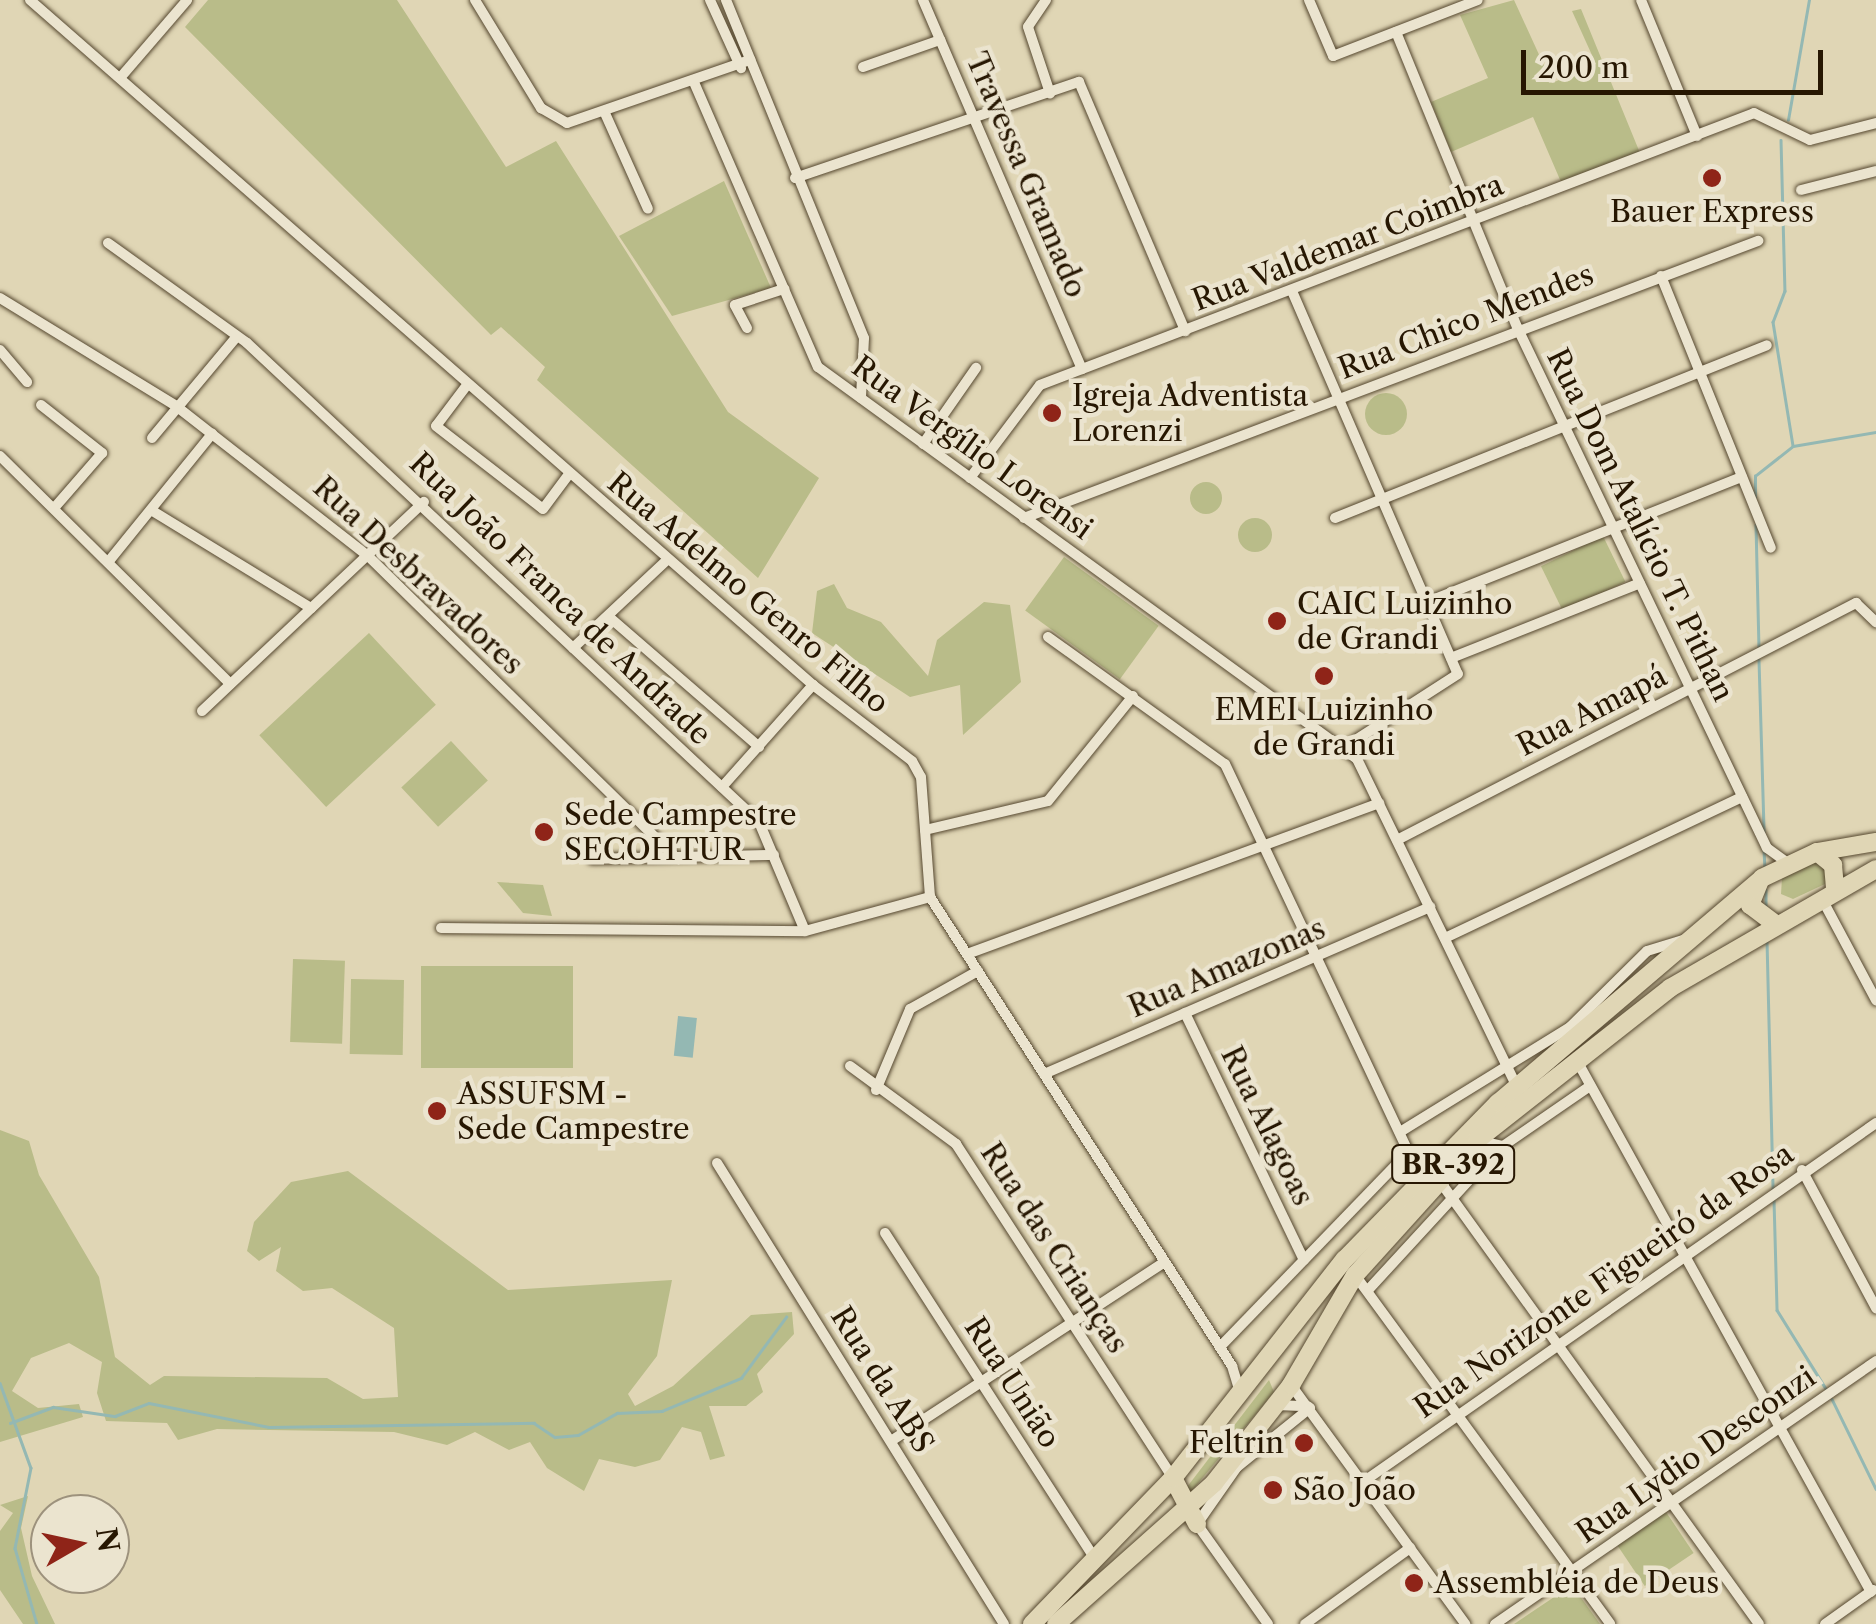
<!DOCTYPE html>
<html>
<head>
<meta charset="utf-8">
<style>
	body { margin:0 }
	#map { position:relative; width:1876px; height:1624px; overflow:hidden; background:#e0d6b5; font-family:"Libre Caslon Text",serif }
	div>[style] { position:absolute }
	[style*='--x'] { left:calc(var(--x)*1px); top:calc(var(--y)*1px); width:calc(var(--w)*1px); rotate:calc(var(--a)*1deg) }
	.green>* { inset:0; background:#b9bc89; transform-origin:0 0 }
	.round { border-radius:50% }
	.water>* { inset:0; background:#94b8b3; transform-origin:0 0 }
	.stream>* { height:2.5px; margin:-1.25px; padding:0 1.25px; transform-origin:1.25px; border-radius:1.25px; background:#94b8b3 }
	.roads { filter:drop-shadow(0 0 2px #55472f) drop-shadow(0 0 2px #55472f) }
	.minor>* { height:10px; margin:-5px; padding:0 5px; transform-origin:5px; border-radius:5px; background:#ebe4cf }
	.trunk>* { height:18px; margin:-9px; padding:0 9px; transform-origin:9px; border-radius:9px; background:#e0d6b5 }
	.dots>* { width:28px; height:28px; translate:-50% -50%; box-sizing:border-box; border:5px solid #ebe4cf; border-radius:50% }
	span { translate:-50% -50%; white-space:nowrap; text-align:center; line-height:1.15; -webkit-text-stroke:9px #ebe4cf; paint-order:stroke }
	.shield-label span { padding:2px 8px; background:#ebe4cf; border:2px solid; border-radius:8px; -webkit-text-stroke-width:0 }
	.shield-label { font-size:28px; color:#271702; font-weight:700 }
	.street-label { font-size:30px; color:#271702 }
	.poi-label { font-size:30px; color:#271702 }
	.left { translate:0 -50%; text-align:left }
	.right { translate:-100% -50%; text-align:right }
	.north { position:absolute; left:30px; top:1494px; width:100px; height:100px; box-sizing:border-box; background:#ebe4cf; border:2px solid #9d927d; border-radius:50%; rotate:81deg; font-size:28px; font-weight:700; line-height:40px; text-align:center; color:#271702 }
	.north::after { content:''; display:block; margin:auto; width:35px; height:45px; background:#8f2418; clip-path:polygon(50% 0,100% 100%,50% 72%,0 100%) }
	.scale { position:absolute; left:1521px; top:50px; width:302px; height:45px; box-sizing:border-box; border:5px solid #271702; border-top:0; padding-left:12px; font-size:30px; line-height:35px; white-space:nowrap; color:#271702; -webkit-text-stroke:8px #ebe4cf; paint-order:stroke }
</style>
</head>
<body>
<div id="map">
	<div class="green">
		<div style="clip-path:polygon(208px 0,397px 0,506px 167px,556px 141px,728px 412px,819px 478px,758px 578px,537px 380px,545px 367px,501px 327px,491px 335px,185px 27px)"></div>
		<div style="clip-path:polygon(1514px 0,1552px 83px,1596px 64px,1572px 11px,1581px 9px,1640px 153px,1561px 182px,1533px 117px,1451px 152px,1431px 102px,1488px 78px,1460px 15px)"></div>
		<div style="clip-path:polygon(724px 181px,771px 288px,672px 316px,619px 236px)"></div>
		<div class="round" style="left:1365px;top:393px;width:42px;height:42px"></div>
		<div class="round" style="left:1190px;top:482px;width:32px;height:32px"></div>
		<div class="round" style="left:1238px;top:518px;width:34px;height:34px"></div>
		<div style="left:1603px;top:536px;width:51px;height:69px;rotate:64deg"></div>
		<div style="left:1064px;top:557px;width:117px;height:66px;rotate:36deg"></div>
		<div style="clip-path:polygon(834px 584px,847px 608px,881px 622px,928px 676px,937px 640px,984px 602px,1010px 605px,1021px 682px,963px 735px,960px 685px,910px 697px,812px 633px,817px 591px)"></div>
		<div style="left:369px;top:633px;width:98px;height:150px;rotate:47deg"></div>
		<div style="left:451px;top:741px;width:54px;height:68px;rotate:47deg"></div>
		<div style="clip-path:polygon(1814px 861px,1830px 875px,1825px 884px,1793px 899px,1781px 894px,1782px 878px)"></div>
		<div style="clip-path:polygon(497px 882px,543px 885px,552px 916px,523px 913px)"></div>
		<div style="left:293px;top:959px;width:52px;height:83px;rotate:2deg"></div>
		<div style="left:421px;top:966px;width:152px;height:102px"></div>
		<div style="left:351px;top:979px;width:53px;height:75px;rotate:1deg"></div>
		<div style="clip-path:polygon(0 1130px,29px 1141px,39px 1175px,99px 1277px,115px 1357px,150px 1385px,164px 1376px,327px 1378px,363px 1399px,398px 1397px,394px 1328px,332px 1288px,303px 1291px,276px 1271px,281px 1247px,259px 1261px,247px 1251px,254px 1222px,291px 1182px,348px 1171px,508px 1290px,672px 1280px,657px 1356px,628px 1394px,635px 1406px,673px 1386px,751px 1315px,792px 1312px,794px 1334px,757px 1374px,763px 1392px,746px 1406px,709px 1406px,725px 1456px,710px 1460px,701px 1432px,682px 1427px,660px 1460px,635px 1467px,599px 1459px,584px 1491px,547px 1468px,530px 1442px,509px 1450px,475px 1432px,447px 1445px,394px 1432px,217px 1429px,178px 1440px,167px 1423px,106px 1421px,97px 1393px,102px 1362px,69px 1343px,31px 1358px,12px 1391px,38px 1408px,79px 1404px,83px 1417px,0 1442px)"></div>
		<div style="clip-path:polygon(1269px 1380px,1274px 1392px,1190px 1493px,1187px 1487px)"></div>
		<div style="clip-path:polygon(28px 1496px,21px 1528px,32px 1576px,55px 1624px,23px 1624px,0 1590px,0 1531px,13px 1513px,0 1505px)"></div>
		<div style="left:1664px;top:1509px;width:53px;height:59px;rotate:56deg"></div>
		<div style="clip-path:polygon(1572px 1585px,1600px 1624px,1514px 1624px)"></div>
	</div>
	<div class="water">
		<div style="left:678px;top:1016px;width:19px;height:40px;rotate:6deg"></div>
	</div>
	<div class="stream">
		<div style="--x:1788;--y:120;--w:122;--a:-80.1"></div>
		<div style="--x:1781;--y:140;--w:151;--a:88.5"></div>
		<div style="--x:1785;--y:291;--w:33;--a:111"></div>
		<div style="--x:1773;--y:322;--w:125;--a:80.8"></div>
		<div style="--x:1755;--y:497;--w:21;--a:-90"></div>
		<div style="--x:1755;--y:476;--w:48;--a:-38.3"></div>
		<div style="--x:1793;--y:446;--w:84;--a:-9.6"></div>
		<div style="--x:1756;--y:525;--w:122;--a:88.6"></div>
		<div style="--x:1759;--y:660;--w:172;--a:88.3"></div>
		<div style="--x:1764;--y:850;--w:17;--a:87"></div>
		<div style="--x:1766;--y:890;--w:17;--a:90"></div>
		<div style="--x:1767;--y:940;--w:252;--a:88.6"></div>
		<div style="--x:1774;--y:1200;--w:110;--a:88.4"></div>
		<div style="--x:1777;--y:1310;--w:97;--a:58.1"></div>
		<div style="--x:0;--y:1383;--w:90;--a:70"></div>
		<div style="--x:31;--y:1468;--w:82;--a:101.3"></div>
		<div style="--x:15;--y:1548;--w:79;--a:73.9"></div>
		<div style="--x:1832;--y:1399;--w:100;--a:63.9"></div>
		<div style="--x:10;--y:1423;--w:46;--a:-20.4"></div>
		<div style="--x:53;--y:1407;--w:63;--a:8.3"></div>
		<div style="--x:115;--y:1416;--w:36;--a:-21"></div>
		<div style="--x:149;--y:1403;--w:122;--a:11.3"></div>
		<div style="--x:269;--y:1427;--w:265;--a:-0.9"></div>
		<div style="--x:534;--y:1423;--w:25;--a:34"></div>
		<div style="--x:555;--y:1437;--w:23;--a:-5"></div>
		<div style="--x:578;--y:1435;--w:45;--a:-29.4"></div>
		<div style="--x:617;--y:1413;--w:45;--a:-2.5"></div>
		<div style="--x:662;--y:1411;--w:86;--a:-22.7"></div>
		<div style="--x:741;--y:1378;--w:76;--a:-53.6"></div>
	</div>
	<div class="roads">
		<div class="minor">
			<div style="--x:30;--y:0;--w:1040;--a:41.18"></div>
			<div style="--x:813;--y:685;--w:125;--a:37.5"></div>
			<div style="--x:912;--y:761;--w:18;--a:61"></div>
			<div style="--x:921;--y:777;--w:120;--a:85.7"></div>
			<div style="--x:930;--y:897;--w:558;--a:57.22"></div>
			<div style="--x:1232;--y:1366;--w:28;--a:73"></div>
			<div style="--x:475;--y:0;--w:127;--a:58.6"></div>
			<div style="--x:541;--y:108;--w:30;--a:30"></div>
			<div style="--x:567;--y:123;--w:194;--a:-19"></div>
			<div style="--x:710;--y:0;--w:75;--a:65.5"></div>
			<div style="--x:726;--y:0;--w:365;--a:67.8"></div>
			<div style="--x:864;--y:338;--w:60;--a:92.9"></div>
			<div style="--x:923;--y:0;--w:402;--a:66.7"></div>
			<div style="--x:1046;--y:0;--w:32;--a:124"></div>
			<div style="--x:1028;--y:27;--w:70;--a:71.6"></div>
			<div style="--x:1309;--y:0;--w:61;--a:66.8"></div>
			<div style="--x:1333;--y:56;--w:155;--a:-21.1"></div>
			<div style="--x:1641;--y:0;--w:147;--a:67.6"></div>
			<div style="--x:1396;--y:32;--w:319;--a:67.7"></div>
			<div style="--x:1517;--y:327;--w:578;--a:64.37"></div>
			<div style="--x:1767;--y:848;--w:27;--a:36"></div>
			<div style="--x:863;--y:67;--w:82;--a:-19.3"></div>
			<div style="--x:120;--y:78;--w:103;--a:-49.3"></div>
			<div style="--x:693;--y:80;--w:313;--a:66.5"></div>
			<div style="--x:818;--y:367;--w:666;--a:36.03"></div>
			<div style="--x:1357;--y:759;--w:365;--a:64"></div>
			<div style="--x:604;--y:111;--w:107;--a:65.8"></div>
			<div style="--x:795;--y:178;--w:300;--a:-18.7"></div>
			<div style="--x:1079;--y:82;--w:271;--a:66.9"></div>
			<div style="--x:1801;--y:190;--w:77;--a:-14.2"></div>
			<div style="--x:108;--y:243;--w:171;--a:35.7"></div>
			<div style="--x:247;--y:343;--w:701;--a:43.09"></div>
			<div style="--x:759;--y:822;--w:118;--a:67.1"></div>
			<div style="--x:1661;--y:276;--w:293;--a:68"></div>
			<div style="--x:1292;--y:291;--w:417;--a:66.6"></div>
			<div style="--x:1458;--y:674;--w:137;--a:147.2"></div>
			<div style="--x:0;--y:298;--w:206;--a:31.5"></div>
			<div style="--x:176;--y:406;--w:242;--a:38"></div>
			<div style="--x:367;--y:555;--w:431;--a:44.4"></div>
			<div style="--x:747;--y:328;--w:26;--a:-118"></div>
			<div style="--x:735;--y:305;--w:52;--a:-18.1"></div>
			<div style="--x:0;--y:350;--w:42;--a:49.8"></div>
			<div style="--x:467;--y:385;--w:51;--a:127.1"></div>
			<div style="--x:436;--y:426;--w:135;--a:37.8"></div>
			<div style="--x:543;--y:509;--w:44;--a:-53.4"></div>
			<div style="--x:41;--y:405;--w:78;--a:38.2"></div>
			<div style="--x:102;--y:453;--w:72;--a:131"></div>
			<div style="--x:152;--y:438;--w:128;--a:-50.1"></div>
			<div style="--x:923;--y:444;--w:93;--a:-55.1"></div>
			<div style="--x:0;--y:456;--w:324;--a:44.7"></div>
			<div style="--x:970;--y:478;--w:116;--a:-53"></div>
			<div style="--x:1040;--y:385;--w:764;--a:-20.85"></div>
			<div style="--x:1754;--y:113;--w:62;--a:25.7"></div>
			<div style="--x:1810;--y:140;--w:68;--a:-14.4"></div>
			<div style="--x:151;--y:510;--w:188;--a:31.5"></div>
			<div style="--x:1024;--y:518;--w:785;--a:-20.68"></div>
			<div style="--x:1335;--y:518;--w:465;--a:-21.8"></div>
			<div style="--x:109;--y:561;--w:164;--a:-51"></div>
			<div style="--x:1425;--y:603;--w:341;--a:-21.7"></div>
			<div style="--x:608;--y:616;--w:200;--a:40.9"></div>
			<div style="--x:1048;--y:637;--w:218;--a:35.7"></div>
			<div style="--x:1225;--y:764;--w:459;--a:64.7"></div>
			<div style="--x:573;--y:648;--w:130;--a:-43.1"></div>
			<div style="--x:1451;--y:658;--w:203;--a:-21.6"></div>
			<div style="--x:202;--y:711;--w:305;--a:-43.3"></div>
			<div style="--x:722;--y:787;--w:137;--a:-48.3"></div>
			<div style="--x:925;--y:830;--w:126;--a:-13.3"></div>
			<div style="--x:1048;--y:801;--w:135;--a:-51"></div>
			<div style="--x:1397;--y:840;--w:517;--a:-27.31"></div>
			<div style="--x:1856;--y:603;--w:28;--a:44"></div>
			<div style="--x:592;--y:859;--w:182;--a:-1.3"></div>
			<div style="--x:1822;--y:899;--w:115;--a:61.9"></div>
			<div style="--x:441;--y:928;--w:364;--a:0.5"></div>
			<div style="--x:805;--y:931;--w:130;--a:-15.2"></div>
			<div style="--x:1445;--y:938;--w:329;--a:-25.4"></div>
			<div style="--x:967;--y:954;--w:439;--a:-20.1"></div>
			<div style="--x:1185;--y:1013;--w:274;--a:64.3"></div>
			<div style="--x:1576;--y:1059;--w:609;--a:61.04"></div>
			<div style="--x:850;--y:1066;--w:132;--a:36.3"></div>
			<div style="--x:956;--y:1144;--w:398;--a:57"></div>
			<div style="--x:1044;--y:1074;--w:421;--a:-23.4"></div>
			<div style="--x:876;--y:1090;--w:88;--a:-67.2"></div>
			<div style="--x:910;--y:1009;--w:78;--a:-29.2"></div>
			<div style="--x:1400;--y:1132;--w:200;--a:-31.7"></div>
			<div style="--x:1570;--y:1027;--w:108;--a:-44.6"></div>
			<div style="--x:1647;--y:951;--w:41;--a:-17.1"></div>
			<div style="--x:1477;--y:1140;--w:27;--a:13"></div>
			<div style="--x:1503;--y:1146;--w:106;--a:-34.6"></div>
			<div style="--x:717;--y:1163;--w:543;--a:58.1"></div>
			<div style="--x:1802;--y:1170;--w:157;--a:61.8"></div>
			<div style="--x:1439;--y:1180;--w:547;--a:54.22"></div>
			<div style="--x:885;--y:1233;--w:389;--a:57.2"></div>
			<div style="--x:1355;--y:1275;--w:432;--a:53.8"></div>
			<div style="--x:1369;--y:1289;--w:152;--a:-47.4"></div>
			<div style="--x:1472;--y:1177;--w:23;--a:-121"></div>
			<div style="--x:1220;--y:1347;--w:272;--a:-46"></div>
			<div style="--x:1291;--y:1385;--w:296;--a:53.9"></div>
			<div style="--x:1275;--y:1405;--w:33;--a:2"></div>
			<div style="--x:891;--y:1441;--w:327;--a:-33.2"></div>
			<div style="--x:1363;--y:1482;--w:626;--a:-34.98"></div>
			<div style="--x:1268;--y:1624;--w:123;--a:-125.4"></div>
			<div style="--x:1197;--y:1524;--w:70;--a:-54.9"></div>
			<div style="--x:1237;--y:1467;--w:94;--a:-38.9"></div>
			<div style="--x:1305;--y:1624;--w:130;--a:-35.9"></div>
			<div style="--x:1495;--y:1624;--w:463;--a:-34.6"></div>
			<div style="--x:1825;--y:1624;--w:59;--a:-35.3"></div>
		</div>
		<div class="trunk">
			<div style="--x:1817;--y:852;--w:21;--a:39"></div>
			<div style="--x:1833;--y:865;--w:25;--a:85"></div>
			<div style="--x:1759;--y:883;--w:24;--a:112"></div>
			<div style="--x:1750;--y:905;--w:30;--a:37"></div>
			<div style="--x:1173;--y:1478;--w:52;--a:62.4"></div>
			<div style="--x:1032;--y:1624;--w:203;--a:-46"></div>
			<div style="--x:1173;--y:1478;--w:278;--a:-51.9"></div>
			<div style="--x:1345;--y:1259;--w:219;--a:-45.6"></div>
			<div style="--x:1498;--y:1103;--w:347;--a:-40.4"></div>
			<div style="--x:1762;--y:878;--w:61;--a:-25.3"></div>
			<div style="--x:1817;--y:852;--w:60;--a:-9.6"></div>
			<div style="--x:1056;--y:1624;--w:212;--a:-41.7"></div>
			<div style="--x:1214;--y:1483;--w:125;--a:-51.8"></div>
			<div style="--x:1291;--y:1385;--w:127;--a:-59.8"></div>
			<div style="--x:1355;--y:1275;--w:182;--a:-47.9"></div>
			<div style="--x:1477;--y:1140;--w:246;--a:-38.2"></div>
			<div style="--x:1670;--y:988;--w:238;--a:-30"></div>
		</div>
	</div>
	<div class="dots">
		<div style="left:1712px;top:178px;background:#8f2418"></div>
		<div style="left:1052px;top:413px;background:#8f2418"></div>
		<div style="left:1277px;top:621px;background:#8f2418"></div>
		<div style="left:1324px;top:676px;background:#8f2418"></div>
		<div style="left:544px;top:832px;background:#8f2418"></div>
		<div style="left:437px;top:1111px;background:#8f2418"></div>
		<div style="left:1304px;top:1443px;background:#8f2418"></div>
		<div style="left:1273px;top:1490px;background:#8f2418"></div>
		<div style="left:1414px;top:1583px;background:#8f2418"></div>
	</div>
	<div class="shield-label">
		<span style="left:1453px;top:1164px">BR-392</span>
	</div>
	<div class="street-label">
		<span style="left:1026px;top:175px;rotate:67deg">Travessa Gramado</span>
		<span style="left:1348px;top:243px;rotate:-21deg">Rua Valdemar Coimbra</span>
		<span style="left:1466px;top:322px;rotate:-21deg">Rua Chico Mendes</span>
		<span style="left:972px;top:448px;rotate:36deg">Rua Vergílio Lorensi</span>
		<span style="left:1640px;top:525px;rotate:64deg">Rua Dom Atalício T. Pithan</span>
		<span style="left:418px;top:576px;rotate:43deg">Rua Desbravadores</span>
		<span style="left:748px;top:593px;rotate:40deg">Rua Adelmo Genro Filho</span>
		<span style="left:560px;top:599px;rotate:44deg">Rua João Franca de Andrade</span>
		<span style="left:1592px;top:711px;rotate:-27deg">Rua Amapá</span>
		<span style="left:1227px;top:968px;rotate:-23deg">Rua Amazonas</span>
		<span style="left:1267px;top:1126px;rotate:64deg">Rua Alagoas</span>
		<span style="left:1054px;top:1248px;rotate:57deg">Rua das Crianças</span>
		<span style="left:1604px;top:1281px;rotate:-35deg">Rua Norizonte Figueiró da Rosa</span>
		<span style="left:882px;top:1380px;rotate:58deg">Rua da ABS</span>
		<span style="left:1012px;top:1383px;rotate:57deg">Rua União</span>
		<span style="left:1696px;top:1455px;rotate:-35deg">Rua Lydio Desconzi</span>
	</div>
	<div class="poi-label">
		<span style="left:1712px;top:212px">Bauer Express</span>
		<span class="left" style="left:1072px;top:413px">Igreja Adventista<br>Lorenzi</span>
		<span class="left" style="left:1297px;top:621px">CAIC Luizinho<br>de Grandi</span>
		<span style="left:1324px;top:727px">EMEI Luizinho<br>de Grandi</span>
		<span class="left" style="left:564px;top:832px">Sede Campestre<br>SECOHTUR</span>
		<span class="left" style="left:457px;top:1111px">ASSUFSM -<br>Sede Campestre</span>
		<span class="right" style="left:1284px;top:1443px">Feltrin</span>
		<span class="left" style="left:1293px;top:1490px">São João</span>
		<span class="left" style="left:1434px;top:1583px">Assembléia de Deus</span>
	</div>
	<div class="north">N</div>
	<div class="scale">200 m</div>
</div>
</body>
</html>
